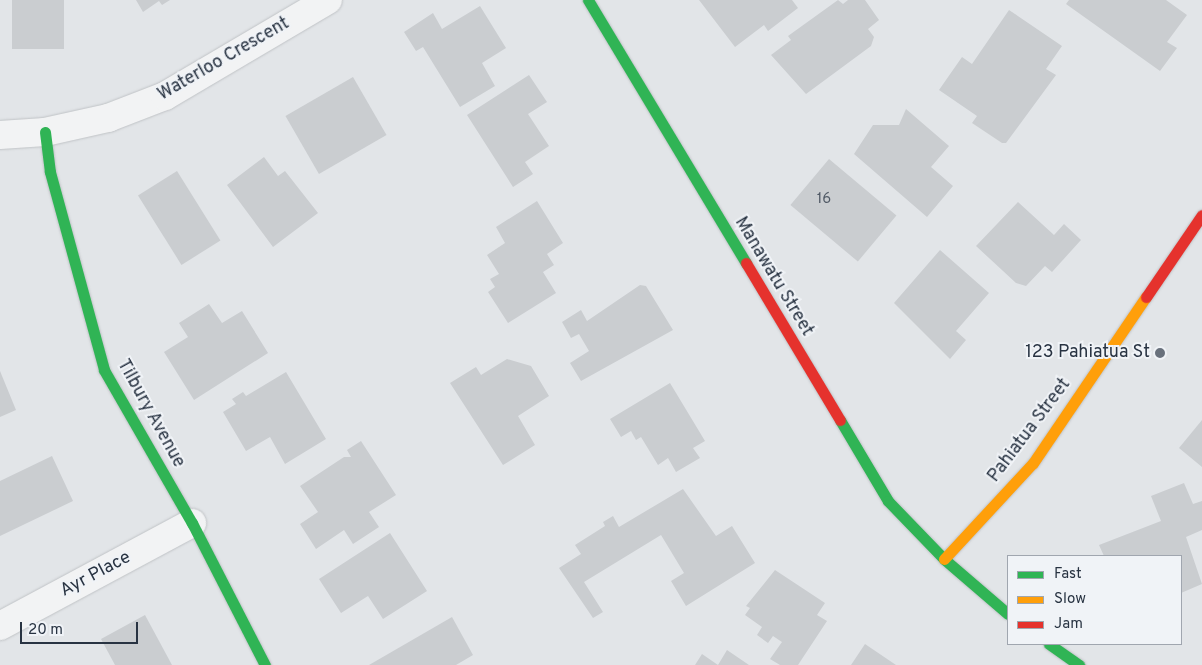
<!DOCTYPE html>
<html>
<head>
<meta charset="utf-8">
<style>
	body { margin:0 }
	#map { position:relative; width:1202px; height:665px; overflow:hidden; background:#e2e5e8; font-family:Overpass,sans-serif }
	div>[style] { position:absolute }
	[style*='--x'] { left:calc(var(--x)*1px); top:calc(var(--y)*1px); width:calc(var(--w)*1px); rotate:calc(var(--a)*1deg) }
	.building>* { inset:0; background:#cacdd0; transform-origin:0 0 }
	.roads { filter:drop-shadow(0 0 1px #c0c3c6) drop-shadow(0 0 1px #c0c3c6) }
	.street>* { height:28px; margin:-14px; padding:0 14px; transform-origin:14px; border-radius:14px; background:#f2f3f4 }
	.fast>* { height:11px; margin:-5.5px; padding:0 5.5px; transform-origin:5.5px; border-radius:5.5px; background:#30b455 }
	.slow>* { height:11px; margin:-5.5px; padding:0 5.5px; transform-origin:5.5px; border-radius:5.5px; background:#ff9f0a }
	.jam>* { height:11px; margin:-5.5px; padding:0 5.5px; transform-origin:5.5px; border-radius:5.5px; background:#e5322d }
	.dots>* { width:14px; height:14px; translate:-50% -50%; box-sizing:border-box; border:2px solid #f0f3f7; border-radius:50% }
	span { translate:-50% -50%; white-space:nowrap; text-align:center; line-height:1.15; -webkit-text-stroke:4px #f0f3f7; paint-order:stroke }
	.number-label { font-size:15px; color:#515a66 }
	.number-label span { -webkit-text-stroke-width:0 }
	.street-label { font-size:18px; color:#283342 }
	.poi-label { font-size:18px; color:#283342 }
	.right { translate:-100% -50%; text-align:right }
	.legend { position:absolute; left:1007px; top:555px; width:175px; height:90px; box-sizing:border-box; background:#f0f3f7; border:1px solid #a0a6af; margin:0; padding:6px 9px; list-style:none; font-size:15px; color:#283342 }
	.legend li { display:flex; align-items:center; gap:10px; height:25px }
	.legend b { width:25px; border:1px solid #a0a6af }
	.scale { position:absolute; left:20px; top:622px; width:118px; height:22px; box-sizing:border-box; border:2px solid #283342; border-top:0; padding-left:6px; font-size:15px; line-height:18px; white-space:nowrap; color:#283342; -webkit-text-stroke:4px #f0f3f7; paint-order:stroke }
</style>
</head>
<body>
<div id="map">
	<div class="building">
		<div style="left:12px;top:0;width:52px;height:49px"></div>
		<div style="clip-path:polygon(136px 0,170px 0,162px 5px,159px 1px,143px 12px)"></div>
		<div style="clip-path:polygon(699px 0,792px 0,798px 8px,768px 31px,764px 25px,735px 47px)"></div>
		<div style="clip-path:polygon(838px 0,843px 4px,848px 0,865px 0,879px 20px,868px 29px,874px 37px,871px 46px,806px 94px,771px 55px,791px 40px,788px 36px)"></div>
		<div style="clip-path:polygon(1069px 0,1166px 0,1187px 15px,1167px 42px,1177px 48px,1160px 71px,1066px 4px)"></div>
		<div style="clip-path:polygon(480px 6px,506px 48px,482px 63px,495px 86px,460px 107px,423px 47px,416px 51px,404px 32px,433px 13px,442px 29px)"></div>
		<div style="clip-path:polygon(1009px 10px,1062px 46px,1046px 69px,1056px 75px,1006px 143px,1002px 143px,972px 123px,977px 116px,939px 90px,962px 57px,972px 64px)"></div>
		<div style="clip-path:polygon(529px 75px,547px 102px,528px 114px,549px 146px,525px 162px,533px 174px,513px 187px,467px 115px)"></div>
		<div style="left:353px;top:77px;width:67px;height:78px;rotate:60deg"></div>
		<div style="clip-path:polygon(906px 109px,949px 146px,931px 167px,953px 186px,927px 217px,854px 154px,873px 125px,899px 125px)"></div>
		<div style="clip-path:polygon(264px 157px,278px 176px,285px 171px,318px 213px,273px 247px,227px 185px)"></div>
		<div style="left:829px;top:159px;width:88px;height:60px;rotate:40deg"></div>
		<div style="left:177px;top:171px;width:82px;height:46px;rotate:58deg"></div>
		<div style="clip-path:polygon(537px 201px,563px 243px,547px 254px,554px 265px,543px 272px,556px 293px,508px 323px,488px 292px,495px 287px,490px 279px,499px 274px,487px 255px,505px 243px,496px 227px)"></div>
		<div style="clip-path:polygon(1018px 202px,1054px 235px,1064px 224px,1081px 240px,1052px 272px,1045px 266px,1026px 286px,1016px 283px,976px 246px)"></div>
		<div style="clip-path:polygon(940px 250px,989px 293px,956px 331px,966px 340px,950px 359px,894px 303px)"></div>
		<div style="clip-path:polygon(640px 285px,646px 286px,673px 330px,581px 381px,570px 363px,589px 351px,579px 334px,571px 338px,562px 322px,581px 310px,587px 321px)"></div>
		<div style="clip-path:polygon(209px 304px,222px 323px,242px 311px,268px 353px,194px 400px,164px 352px,188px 337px,179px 323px)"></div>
		<div style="clip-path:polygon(507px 359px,531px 366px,549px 396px,518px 416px,535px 445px,503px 465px,450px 383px,476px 367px,481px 375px)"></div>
		<div style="clip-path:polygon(0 371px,16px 410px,0 417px)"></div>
		<div style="clip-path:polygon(286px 372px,326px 439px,285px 464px,270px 437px,246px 451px,223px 412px,236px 404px,232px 399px,243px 392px,246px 396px)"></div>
		<div style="clip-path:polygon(670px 383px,705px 441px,693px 448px,700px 458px,676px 472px,668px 458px,658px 465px,641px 437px,636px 440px,631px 431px,621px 437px,610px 419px)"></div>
		<div style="clip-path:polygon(1202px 420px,1202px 467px,1179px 448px)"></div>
		<div style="clip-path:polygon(361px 441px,396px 495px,369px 512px,379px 527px,353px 544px,344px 530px,316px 549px,300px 524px,318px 512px,300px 486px,344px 457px,351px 457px,347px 450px)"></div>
		<div style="clip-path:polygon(52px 456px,73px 501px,0 536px,0 481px)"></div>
		<div style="clip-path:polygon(1184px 483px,1193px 504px,1202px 501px,1202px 530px,1186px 537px,1202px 584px,1181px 593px,1181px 556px,1104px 556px,1099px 545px,1161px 521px,1151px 496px)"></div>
		<div style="clip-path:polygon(683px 489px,716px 536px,732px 526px,755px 563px,686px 606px,671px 581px,684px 573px,661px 535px,584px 582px,603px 612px,593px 618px,559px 568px,581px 554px,575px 545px,605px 526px,603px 522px,613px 516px,619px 527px)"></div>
		<div style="clip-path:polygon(390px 533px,427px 591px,383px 619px,368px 596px,341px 613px,319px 579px)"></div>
		<div style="clip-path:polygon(775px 570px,825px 603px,817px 615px,827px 621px,798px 665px,780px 665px,770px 659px,782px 642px,773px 636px,768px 643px,757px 635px,762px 627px,745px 615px,750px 608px,746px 606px)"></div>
		<div style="clip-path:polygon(145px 615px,172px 665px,115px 665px,101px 639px)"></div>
		<div style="clip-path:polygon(452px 617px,473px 655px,456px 665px,369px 665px)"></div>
		<div style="clip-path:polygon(865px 644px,896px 665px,851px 665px)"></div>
		<div style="clip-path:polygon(727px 650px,749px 665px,695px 665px,702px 654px,718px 665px)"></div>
	</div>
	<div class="roads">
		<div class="street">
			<div style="--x:0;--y:135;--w:45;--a:-3.8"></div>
			<div style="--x:45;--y:132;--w:65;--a:-12.5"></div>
			<div style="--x:108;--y:118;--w:61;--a:-21.1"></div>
			<div style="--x:165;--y:96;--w:189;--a:-30.5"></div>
			<div style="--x:0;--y:626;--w:218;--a:-28.2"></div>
		</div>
		<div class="fast">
			<div style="--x:588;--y:0;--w:307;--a:59"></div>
			<div style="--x:45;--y:132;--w:40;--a:82.9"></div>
			<div style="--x:50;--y:172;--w:205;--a:74.7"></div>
			<div style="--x:104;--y:370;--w:177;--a:60.1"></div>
			<div style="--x:192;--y:523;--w:160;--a:62.8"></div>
			<div style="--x:840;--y:420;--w:94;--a:59.3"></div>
			<div style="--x:888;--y:501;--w:81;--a:46"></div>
			<div style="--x:944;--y:559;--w:84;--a:40.7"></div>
			<div style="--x:1049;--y:644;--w:37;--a:35"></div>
		</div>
		<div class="slow">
			<div style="--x:944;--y:559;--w:131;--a:-47.2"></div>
			<div style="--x:1033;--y:463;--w:201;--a:-55.8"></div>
		</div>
		<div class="jam">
			<div style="--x:746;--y:263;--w:183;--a:59.1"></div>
			<div style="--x:1146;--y:297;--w:99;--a:-55.7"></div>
		</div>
	</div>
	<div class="dots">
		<div style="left:1160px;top:353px;background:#69717c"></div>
	</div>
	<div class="number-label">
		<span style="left:824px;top:200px">16</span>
	</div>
	<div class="street-label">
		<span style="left:224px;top:60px;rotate:-30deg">Waterloo Crescent</span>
		<span style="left:773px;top:277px;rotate:59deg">Manawatu Street</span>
		<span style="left:150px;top:414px;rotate:61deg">Tilbury Avenue</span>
		<span style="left:1030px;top:431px;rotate:-53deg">Pahiatua Street</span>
		<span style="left:96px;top:575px;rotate:-28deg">Ayr Place</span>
	</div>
	<div class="poi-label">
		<span class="right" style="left:1150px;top:353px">123 Pahiatua St</span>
	</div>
	<ul class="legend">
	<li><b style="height:6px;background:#30b455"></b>Fast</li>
	<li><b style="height:6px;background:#ff9f0a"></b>Slow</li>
	<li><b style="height:6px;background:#e5322d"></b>Jam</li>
	</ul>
	<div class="scale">20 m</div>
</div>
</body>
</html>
